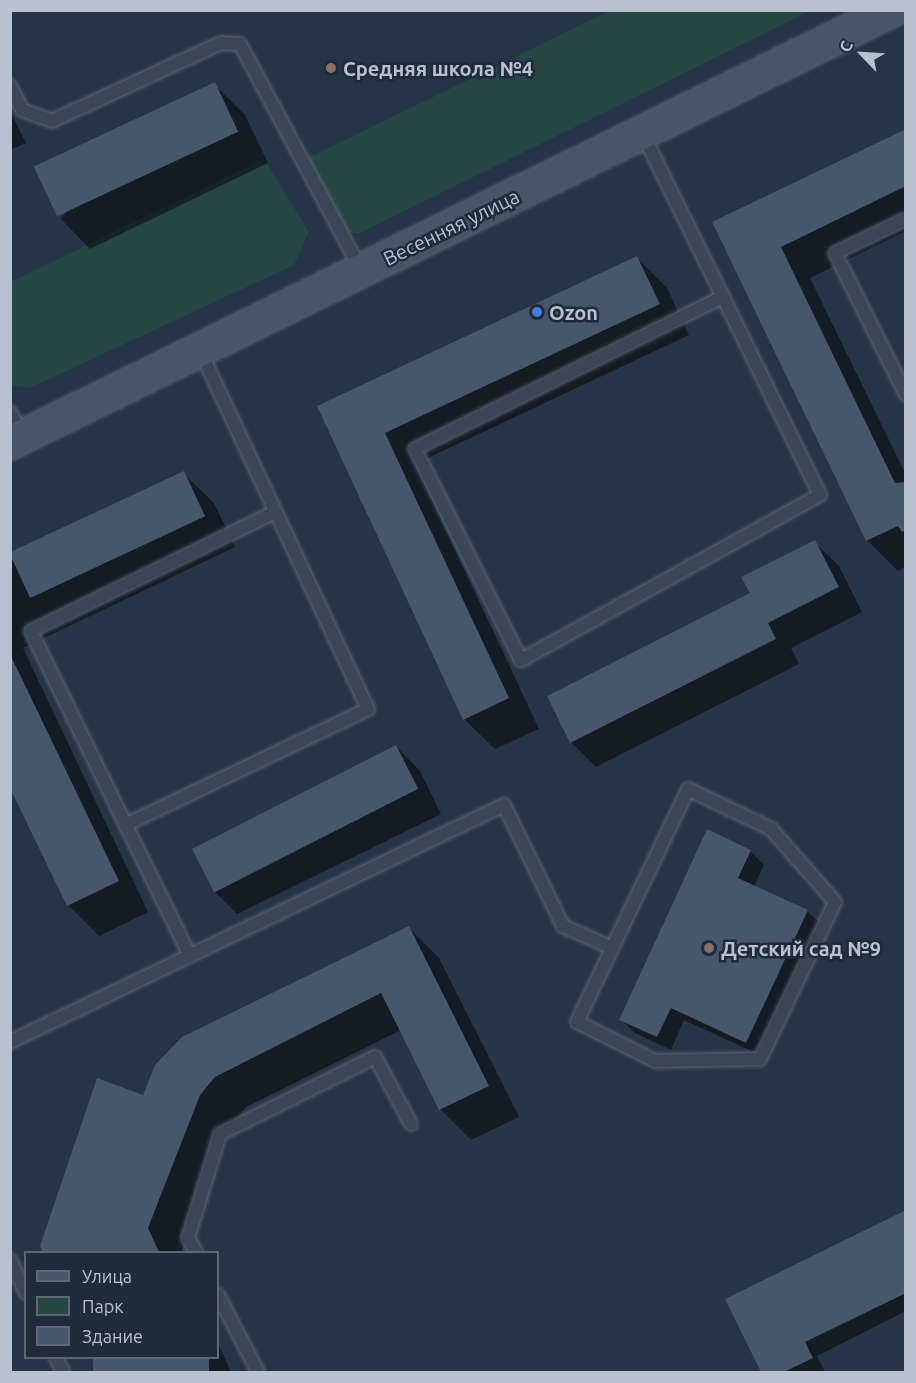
<!DOCTYPE html>
<html>
<head>
<meta charset="utf-8">
<style>
	body { margin:0 }
	#map { position:relative; width:916px; height:1383px; overflow:hidden; background:#253446; font-family:Ubuntu,sans-serif }
	div>[style] { position:absolute }
	[style*='--x'] { left:calc(var(--x)*1px); top:calc(var(--y)*1px); width:calc(var(--w)*1px); rotate:calc(var(--a)*1deg) }
	.green>* { inset:0; background:#274447 }
	.shadow>* { inset:0; background:#0007 }
	.building>* { inset:0; background:#46566b; transform-origin:0 0 }
	.roads { filter:drop-shadow(0 0 2px #586473) drop-shadow(0 0 2px #586473) }
	.lane>* { height:12px; margin:-6px; padding:0 6px; transform-origin:6px; border-radius:6px; background:#3a4656 }
	.secondary>* { height:32px; margin:-16px; padding:0 16px; transform-origin:16px; border-radius:16px; background:#475569 }
	.dots>* { width:16px; height:16px; translate:-50% -50%; box-sizing:border-box; border:3px solid #1e2b3b; border-radius:50% }
	span { translate:-50% -50%; white-space:nowrap; text-align:center; line-height:1.15; -webkit-text-stroke:5px #1e2b3b; paint-order:stroke }
	.poi-label { font-size:20px; color:#b8c1cf; font-weight:700 }
	.left { translate:0 -50%; text-align:left }
	.street-label { font-size:20px; color:#b8c1cf }
	.frame { position:absolute; inset:0; border:12px solid #b8c1cf; pointer-events:none }
	.legend { position:absolute; left:24px; top:1251px; width:195px; height:108px; box-sizing:border-box; background:#1e2b3b; border:2px solid #5c6776; margin:0; padding:8px 10px; list-style:none; font-size:18px; color:#b8c1cf }
	.legend li { display:flex; align-items:center; gap:12px; height:30px }
	.legend b { width:30px; border:2px solid #5c6776 }
	.north { position:absolute; left:832px; top:24px; width:60px; height:60px; -webkit-text-stroke:4px #1e2b3b; paint-order:stroke; rotate:295deg; font-size:16px; font-weight:700; line-height:24px; text-align:center; color:#b8c1cf }
	.north::after { content:''; display:block; margin:auto; width:21px; height:27px; background:#b8c1cf; clip-path:polygon(50% 0,100% 100%,50% 72%,0 100%) }
</style>
</head>
<body>
<div id="map">
	<div class="green">
		<div style="clip-path:polygon(609px 11px,810px 11px,358px 234px,345px 231px,308px 158px)"></div>
		<div style="clip-path:polygon(264px 159px,309px 232px,294px 265px,30px 388px,11px 385px,11px 282px)"></div>
	</div>
	<div class="shadow">
		<div style="clip-path:polygon(214px 84px,245px 115px,268px 163px,90px 249px,60px 218px)"></div>
		<div style="clip-path:polygon(10px 111px,26px 143px,10px 150px)"></div>
		<div style="clip-path:polygon(906px 130px,906px 231px,810px 278px,906px 475px,906px 567px,898px 571px,867px 540px,714px 223px)"></div>
		<div style="clip-path:polygon(636px 257px,667px 288px,689px 335px,415px 464px,539px 729px,495px 749px,464px 719px,319px 406px)"></div>
		<div style="clip-path:polygon(183px 473px,214px 503px,235px 547px,23px 648px,148px 912px,99px 936px,68px 905px,10px 785px,10px 555px)"></div>
		<div style="clip-path:polygon(814px 542px,839px 566px,862px 612px,791px 648px,799px 664px,596px 767px,572px 743px,549px 696px,752px 593px)"></div>
		<div style="clip-path:polygon(396px 746px,420px 771px,441px 814px,237px 914px,213px 890px)"></div>
		<div style="clip-path:polygon(750px 851px,764px 865px,754px 886px,807px 911px,821px 924px,760px 1055px,684px 1020px,671px 1050px,635px 1033px,621px 1019px)"></div>
		<div style="clip-path:polygon(409px 928px,439px 958px,519px 1117px,471px 1140px,441px 1110px,401px 1030px,246px 1107px,230px 1126px,181px 1252px,45px 1252px,42px 1246px,144px 1097px)"></div>
		<div style="clip-path:polygon(906px 1212px,906px 1311px,817px 1356px,825px 1372px,763px 1372px,727px 1300px)"></div>
		<div style="clip-path:polygon(218px 1343px,231px 1372px,102px 1372px,95px 1358px,218px 1358px)"></div>
	</div>
	<div class="building">
		<div style="left:215px;top:82px;width:55px;height:200px;rotate:65deg"></div>
		<div style="clip-path:polygon(906px 129px,906px 186px,781px 247px,895px 483px,906px 482px,906px 530px,902px 532px,898px 526px,866px 541px,712px 222px)"></div>
		<div style="clip-path:polygon(637px 256px,660px 304px,385px 433px,509px 698px,463px 720px,317px 406px)"></div>
		<div style="left:184px;top:471px;width:50px;height:193px;rotate:65deg"></div>
		<div style="clip-path:polygon(815px 540px,839px 587px,768px 623px,776px 639px,570px 743px,547px 696px,750px 593px,741px 577px)"></div>
		<div style="clip-path:polygon(10px 654px,119px 881px,67px 906px,10px 788px)"></div>
		<div style="left:396px;top:745px;width:49px;height:229px;rotate:63deg"></div>
		<div style="clip-path:polygon(707px 829px,751px 850px,738px 878px,808px 910px,746px 1043px,671px 1008px,657px 1037px,619px 1020px)"></div>
		<div style="clip-path:polygon(409px 926px,489px 1086px,439px 1110px,381px 993px,215px 1077px,200px 1095px,148px 1228px,159px 1252px,43px 1252px,40px 1246px,97px 1078px,143px 1095px,155px 1065px,182px 1037px)"></div>
		<div style="clip-path:polygon(906px 1210px,906px 1293px,805px 1342px,813px 1358px,784px 1372px,761px 1372px,725px 1299px)"></div>
		<div style="left:93px;top:1358px;width:116px;height:16px"></div>
	</div>
	<div class="roads">
		<div class="lane">
			<div style="--x:10;--y:86;--w:27;--a:63"></div>
			<div style="--x:22;--y:110;--w:32;--a:20"></div>
			<div style="--x:52;--y:121;--w:186;--a:-24.8"></div>
			<div style="--x:221;--y:43;--w:19;--a:3"></div>
			<div style="--x:240;--y:44;--w:256;--a:61.8"></div>
			<div style="--x:642;--y:133;--w:34;--a:63"></div>
			<div style="--x:657;--y:163;--w:149;--a:63.8"></div>
			<div style="--x:723;--y:297;--w:220;--a:63.9"></div>
			<div style="--x:820;--y:495;--w:342;--a:151.1"></div>
			<div style="--x:521;--y:660;--w:236;--a:-116.7"></div>
			<div style="--x:415;--y:449;--w:343;--a:-26.3"></div>
			<div style="--x:906;--y:219;--w:79;--a:154.4"></div>
			<div style="--x:835;--y:253;--w:159;--a:63.4"></div>
			<div style="--x:10;--y:412;--w:26;--a:62"></div>
			<div style="--x:688;--y:789;--w:92;--a:25.7"></div>
			<div style="--x:771;--y:829;--w:97;--a:48.8"></div>
			<div style="--x:835;--y:902;--w:174;--a:115.5"></div>
			<div style="--x:760;--y:1059;--w:105;--a:178.9"></div>
			<div style="--x:655;--y:1061;--w:87;--a:-153.4"></div>
			<div style="--x:577;--y:1022;--w:258;--a:-64.5"></div>
			<div style="--x:125;--y:825;--w:269;--a:-25.5"></div>
			<div style="--x:368;--y:709;--w:396;--a:-115.1"></div>
			<div style="--x:190;--y:956;--w:362;--a:-116.1"></div>
			<div style="--x:31;--y:631;--w:271;--a:-26"></div>
			<div style="--x:10;--y:1042;--w:548;--a:-25.63"></div>
			<div style="--x:504;--y:805;--w:135;--a:64"></div>
			<div style="--x:563;--y:926;--w:54;--a:24.2"></div>
			<div style="--x:196;--y:1252;--w:16;--a:-120"></div>
			<div style="--x:188;--y:1238;--w:109;--a:-72.9"></div>
			<div style="--x:220;--y:1134;--w:173;--a:-26.4"></div>
			<div style="--x:375;--y:1057;--w:76;--a:61.8"></div>
			<div style="--x:10;--y:1260;--w:37;--a:64"></div>
			<div style="--x:218;--y:1295;--w:87;--a:62.5"></div>
			<div style="--x:56;--y:1358;--w:16;--a:63"></div>
		</div>
		<div class="secondary">
			<div style="--x:10;--y:443;--w:983;--a:-26.15"></div>
		</div>
	</div>
	<div class="dots">
		<div style="left:331px;top:68px;background:#8d6e63"></div>
		<div style="left:537px;top:312px;background:#3f7fe0"></div>
		<div style="left:709px;top:948px;background:#8d6e63"></div>
	</div>
	<div class="poi-label">
		<span class="left" style="left:343px;top:68px">Средняя школа №4</span>
		<span class="left" style="left:549px;top:312px">Ozon</span>
		<span class="left" style="left:721px;top:948px">Детский сад №9</span>
	</div>
	<div class="street-label">
		<span style="left:451px;top:227px;rotate:-26deg">Весенняя улица</span>
	</div>
	<div class="frame"></div>
	<ul class="legend">
	<li><b style="height:8px;background:#475569"></b>Улица</li>
	<li><b style="height:16px;background:#274447"></b>Парк</li>
	<li><b style="height:16px;background:#46566b"></b>Здание</li>
	</ul>
	<div class="north">С</div>
</div>
</body>
</html>
